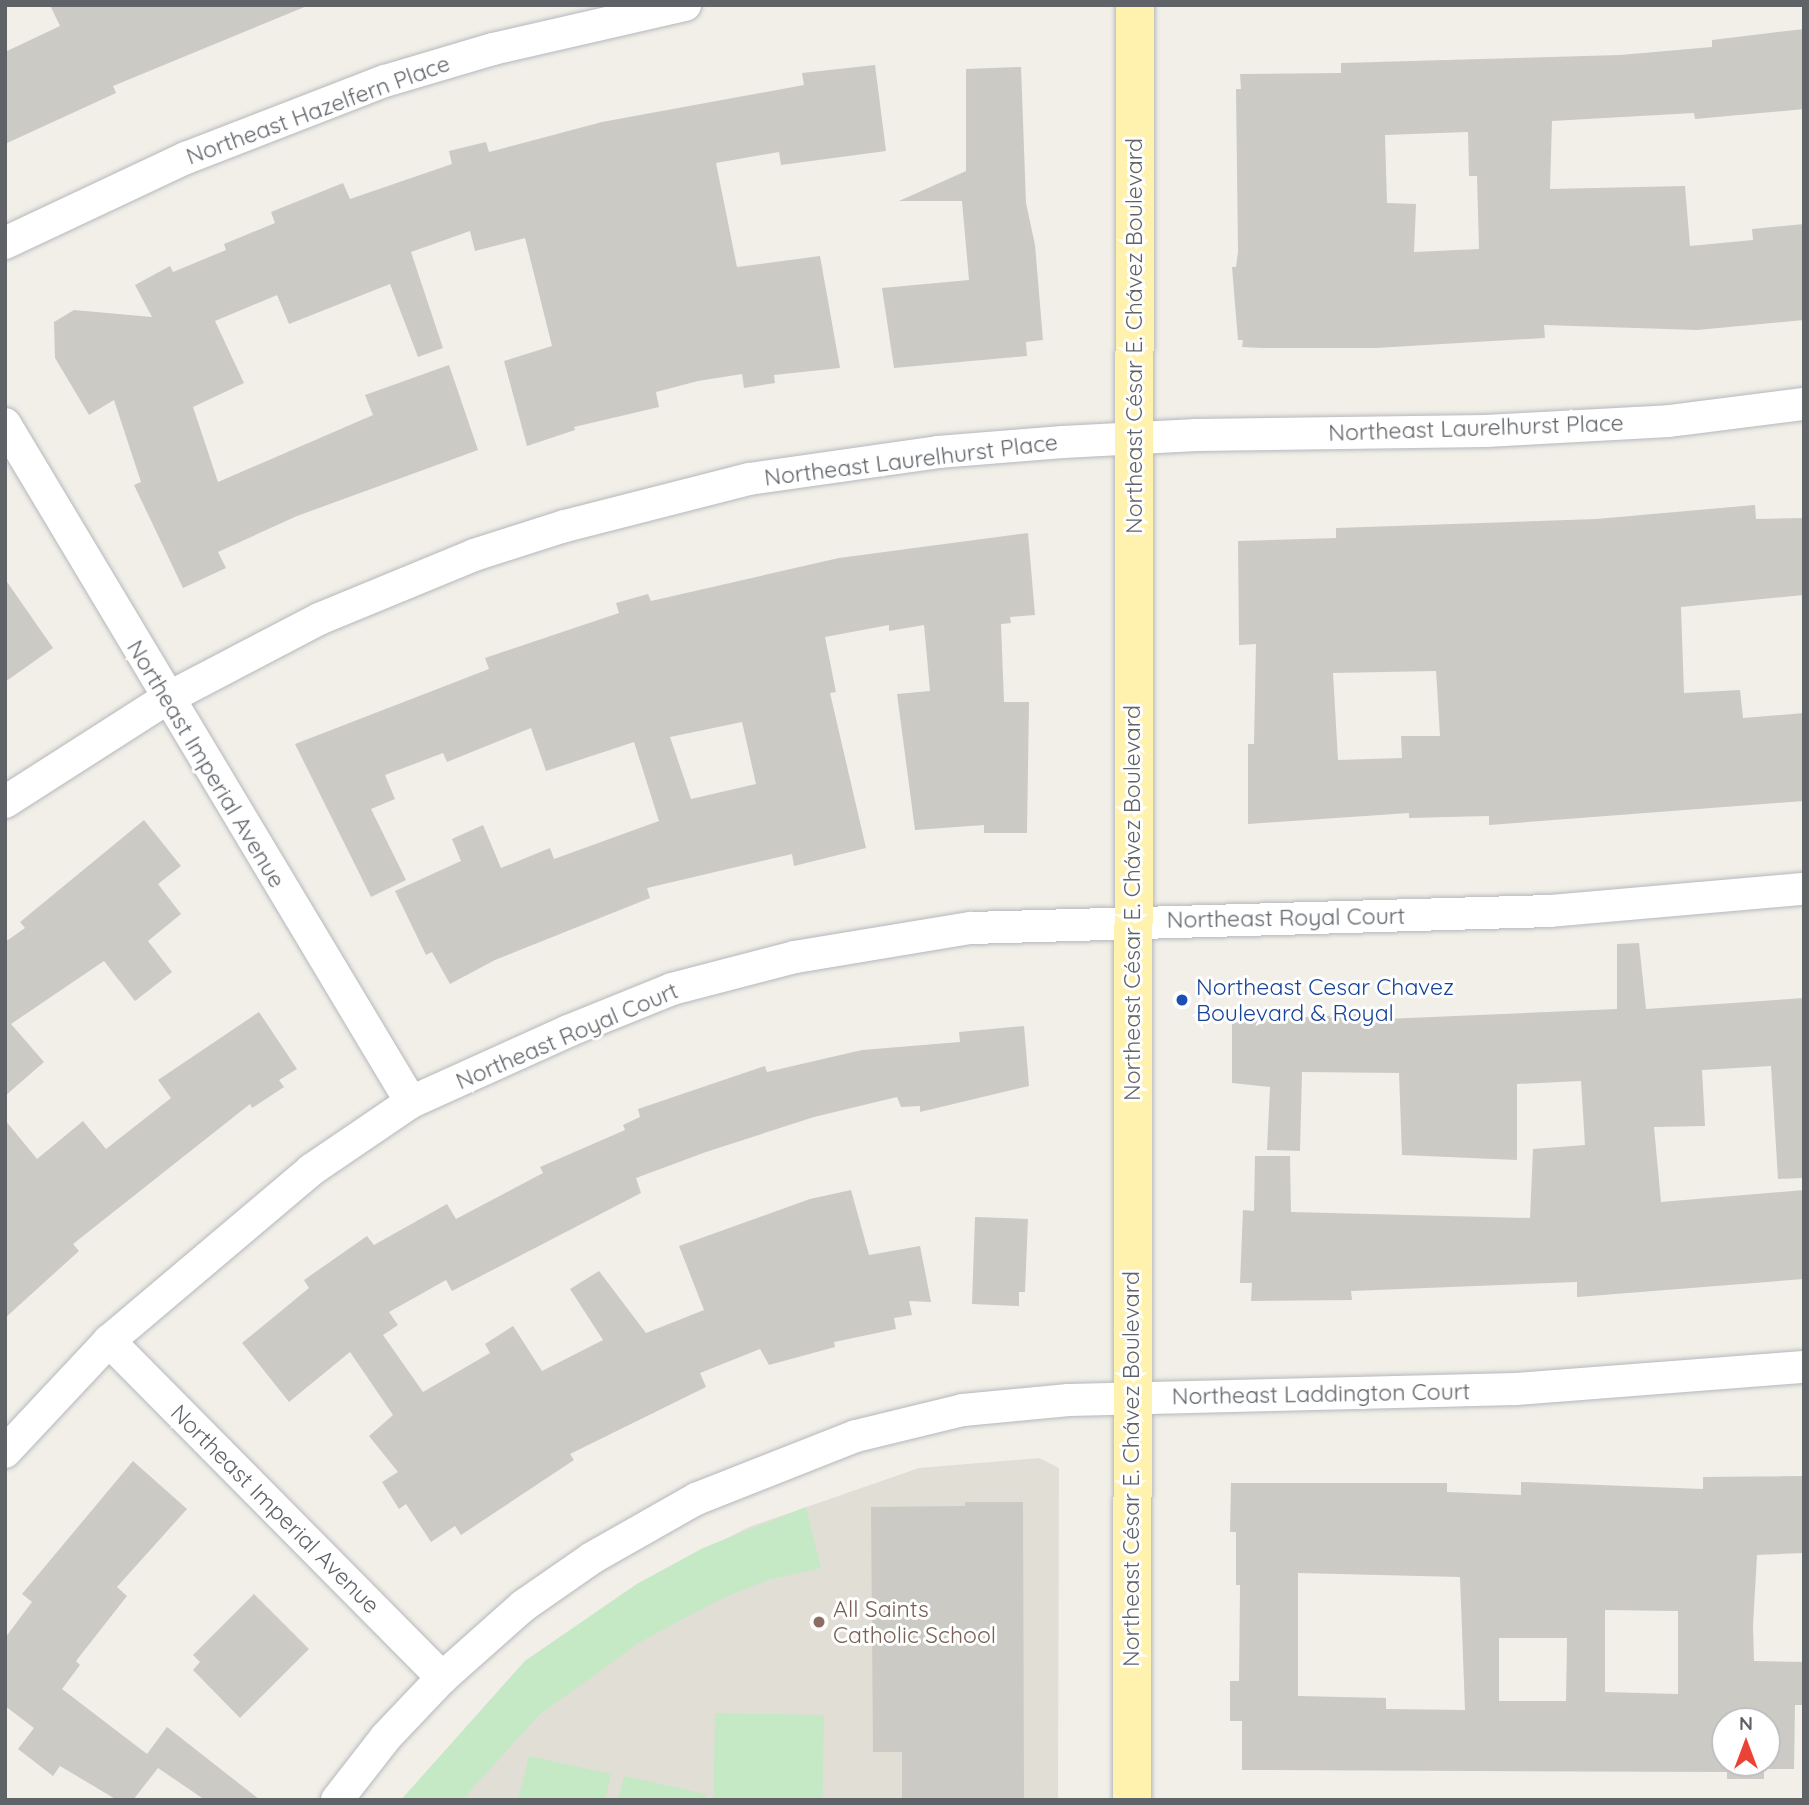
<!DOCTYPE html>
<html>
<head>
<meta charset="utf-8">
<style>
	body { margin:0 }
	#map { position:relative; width:1809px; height:1805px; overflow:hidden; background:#f1efe8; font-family:Quicksand,sans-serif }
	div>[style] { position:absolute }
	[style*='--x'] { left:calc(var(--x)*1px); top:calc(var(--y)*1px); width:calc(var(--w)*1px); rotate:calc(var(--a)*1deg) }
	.education>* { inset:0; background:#e1ded6 }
	.green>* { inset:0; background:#c5e8c5; transform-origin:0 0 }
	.building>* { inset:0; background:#cccac5 }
	.roads { filter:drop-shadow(0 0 2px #b5b8bc) drop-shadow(0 0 2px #b5b8bc) }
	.minor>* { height:32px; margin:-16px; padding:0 16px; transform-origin:16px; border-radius:16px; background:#fff }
	.primary>* { height:38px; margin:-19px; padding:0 19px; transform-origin:19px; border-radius:19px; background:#fff2af }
	.dots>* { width:19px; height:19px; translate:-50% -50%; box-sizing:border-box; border:4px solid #fff; border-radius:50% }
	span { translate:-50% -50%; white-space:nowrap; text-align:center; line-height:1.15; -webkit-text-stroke:6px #fff; paint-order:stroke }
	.street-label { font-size:23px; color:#5f6368 }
	.transit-label { font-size:23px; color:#164399 }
	.left { translate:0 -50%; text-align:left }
	.education-label { font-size:23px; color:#785e54 }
	.frame { position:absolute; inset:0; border:7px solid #5f6368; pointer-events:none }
	.north { position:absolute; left:1711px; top:1707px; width:70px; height:70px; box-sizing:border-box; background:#fff; border:2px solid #bfc1c3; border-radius:50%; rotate:0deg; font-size:19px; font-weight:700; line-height:28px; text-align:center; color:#5f6368 }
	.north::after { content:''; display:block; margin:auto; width:24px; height:32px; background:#ea4335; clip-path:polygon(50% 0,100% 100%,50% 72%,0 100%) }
</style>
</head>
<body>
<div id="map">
	<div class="education">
		<div style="clip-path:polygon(1039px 1458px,1059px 1468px,1058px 1800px,401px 1800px,525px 1661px,637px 1584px,749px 1527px,919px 1468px)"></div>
	</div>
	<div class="green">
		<div style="clip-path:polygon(806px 1507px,821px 1568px,768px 1580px,721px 1599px,640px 1642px,539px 1715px,462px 1800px,401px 1800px,525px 1661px,637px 1584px,703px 1548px)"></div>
		<div style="left:715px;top:1713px;width:109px;height:87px;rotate:1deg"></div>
		<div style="clip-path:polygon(529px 1756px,611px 1774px,605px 1800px,518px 1800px)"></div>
		<div style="clip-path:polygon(624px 1776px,706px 1794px,705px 1800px,618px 1800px)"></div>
	</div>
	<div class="building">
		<div style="clip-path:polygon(50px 5px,307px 5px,307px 6px,113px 86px,116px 93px,5px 144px,5px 52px,60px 26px)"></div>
		<div style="clip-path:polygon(evenodd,1804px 29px,1804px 109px,1695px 119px,1694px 113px,1552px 121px,1550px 189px,1685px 186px,1690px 246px,1753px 240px,1752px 229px,1804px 224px,1804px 320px,1697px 330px,1544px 325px,1545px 338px,1376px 348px,1263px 348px,1242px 347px,1243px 340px,1238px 340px,1232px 267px,1236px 267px,1238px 252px,1236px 89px,1241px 89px,1240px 74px,1341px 73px,1341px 63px,1620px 55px,1712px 47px,1712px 40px,1804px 29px,1468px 132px,1469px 176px,1477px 176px,1479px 249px,1414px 252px,1416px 204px,1387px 203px,1385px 135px,1468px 132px)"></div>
		<div style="clip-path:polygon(875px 65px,886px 151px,781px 165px,779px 152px,716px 163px,737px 267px,820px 256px,840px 368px,774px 375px,775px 383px,744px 388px,742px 374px,698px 381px,656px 392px,659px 407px,574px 427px,575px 430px,527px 446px,504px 361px,552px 346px,525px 238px,475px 251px,470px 231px,411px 252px,443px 348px,418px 357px,390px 284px,289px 324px,277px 295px,215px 321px,244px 383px,193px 407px,218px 482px,373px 415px,365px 395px,449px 365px,478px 450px,297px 516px,218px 552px,226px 568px,183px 588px,134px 485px,141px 482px,114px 400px,89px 415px,55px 358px,54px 322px,74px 310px,152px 317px,135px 285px,170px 266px,173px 272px,226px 250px,224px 244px,275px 223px,271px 212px,343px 183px,350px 199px,452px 164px,449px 151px,486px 142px,489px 152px,602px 122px,804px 85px,802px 73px)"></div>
		<div style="clip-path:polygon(1021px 67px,1026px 203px,1035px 245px,1043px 340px,1026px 342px,1027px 356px,894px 368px,882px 288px,969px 280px,962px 201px,899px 201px,966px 171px,966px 69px)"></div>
		<div style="clip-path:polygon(evenodd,1755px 505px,1756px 519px,1804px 518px,1804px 595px,1681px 607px,1684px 693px,1740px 690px,1743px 718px,1804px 713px,1804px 801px,1489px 825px,1489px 816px,1409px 818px,1409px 813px,1248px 824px,1248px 744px,1254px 744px,1256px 644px,1239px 645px,1238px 541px,1336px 538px,1336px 528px,1596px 519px,1755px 505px,1436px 671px,1440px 736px,1401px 736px,1402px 758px,1338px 760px,1333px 673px,1436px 671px)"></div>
		<div style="clip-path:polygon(evenodd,1028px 533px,1035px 615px,1010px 617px,1011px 623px,1001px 624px,1004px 702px,1029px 702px,1027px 833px,984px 833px,984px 825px,915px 830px,897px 694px,930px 691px,924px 625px,889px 631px,889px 625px,825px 637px,836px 692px,830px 693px,866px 848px,794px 866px,792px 854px,647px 888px,650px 898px,495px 960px,450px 984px,432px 952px,426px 955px,395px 891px,461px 861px,452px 839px,483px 825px,501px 868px,550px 848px,554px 859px,659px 821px,634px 742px,546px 771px,531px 728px,447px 762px,443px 753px,385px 775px,395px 799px,371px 809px,406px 880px,371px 897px,295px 744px,489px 669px,485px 658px,619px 613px,616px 603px,648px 594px,651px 601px,839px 558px,1028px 533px,742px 722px,756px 784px,691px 799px,670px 737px,742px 722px)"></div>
		<div style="clip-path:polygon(5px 579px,53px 648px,5px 682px)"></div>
		<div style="clip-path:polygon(144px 820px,181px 866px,158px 884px,181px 914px,148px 941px,172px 972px,135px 1001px,104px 961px,11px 1024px,44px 1062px,5px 1096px,5px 942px,25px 928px,20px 922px)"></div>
		<div style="clip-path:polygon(1639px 943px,1646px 1009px,1804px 998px,1804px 1178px,1778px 1179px,1771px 1066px,1702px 1070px,1705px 1126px,1654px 1127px,1661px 1202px,1804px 1190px,1804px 1279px,1577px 1297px,1577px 1282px,1351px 1291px,1352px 1300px,1251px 1301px,1252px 1283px,1240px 1283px,1243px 1210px,1254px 1211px,1255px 1156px,1290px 1156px,1291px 1212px,1530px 1218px,1533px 1149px,1585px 1145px,1581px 1081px,1517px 1084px,1517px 1160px,1402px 1155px,1399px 1073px,1302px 1072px,1300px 1151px,1267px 1150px,1270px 1087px,1232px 1083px,1232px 1011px,1269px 1012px,1269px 1019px,1362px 1014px,1362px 1020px,1617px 1009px,1617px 944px)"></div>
		<div style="clip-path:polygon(259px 1012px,297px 1069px,279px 1080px,284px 1087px,252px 1108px,250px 1104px,73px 1244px,79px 1251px,5px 1318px,5px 1120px,37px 1159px,83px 1121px,106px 1149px,171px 1098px,158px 1080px)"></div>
		<div style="clip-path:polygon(1024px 1026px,1029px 1086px,920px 1112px,920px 1106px,901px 1107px,897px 1097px,814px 1117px,706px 1152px,636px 1178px,641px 1193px,452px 1291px,446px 1280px,389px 1312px,398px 1325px,383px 1335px,423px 1392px,490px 1353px,485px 1344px,513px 1326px,542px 1371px,603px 1340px,570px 1289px,599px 1271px,646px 1333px,704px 1310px,679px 1246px,810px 1199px,851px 1190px,869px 1255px,920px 1246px,931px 1302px,909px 1301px,912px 1315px,894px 1318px,896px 1329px,834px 1342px,835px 1347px,769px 1365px,760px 1349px,700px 1373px,706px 1387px,570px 1454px,574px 1460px,461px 1535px,455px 1526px,431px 1542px,406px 1504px,399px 1509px,382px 1482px,398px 1472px,369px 1436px,393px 1415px,350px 1352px,289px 1402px,242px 1343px,309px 1288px,304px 1280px,367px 1236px,374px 1245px,447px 1204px,456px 1219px,543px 1173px,540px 1167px,625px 1130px,623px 1125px,640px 1117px,638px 1109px,765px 1066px,767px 1072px,862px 1050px,960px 1042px,959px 1032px)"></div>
		<div style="clip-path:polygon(975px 1217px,1028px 1219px,1025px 1292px,1019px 1292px,1019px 1306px,972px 1304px)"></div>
		<div style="clip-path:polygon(133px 1461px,187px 1509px,117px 1587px,127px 1596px,76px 1661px,80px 1665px,62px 1689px,147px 1754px,167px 1727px,260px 1800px,205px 1800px,158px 1768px,133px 1800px,117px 1800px,60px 1766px,53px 1776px,18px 1749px,34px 1728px,5px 1706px,5px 1638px,32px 1602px,22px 1594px)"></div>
		<div style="clip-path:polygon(evenodd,1804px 1476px,1804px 1553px,1757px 1555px,1753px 1626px,1754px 1661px,1804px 1662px,1804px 1705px,1795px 1705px,1794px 1769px,1764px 1769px,1764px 1779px,1727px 1779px,1727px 1772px,1242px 1770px,1242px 1721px,1230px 1721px,1230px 1681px,1239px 1681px,1240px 1585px,1236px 1585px,1236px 1532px,1230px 1532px,1231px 1483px,1447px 1483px,1447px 1492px,1521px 1495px,1521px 1482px,1703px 1489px,1703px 1477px,1804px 1476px,1298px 1573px,1460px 1577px,1465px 1710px,1386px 1709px,1386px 1698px,1298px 1696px,1298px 1573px,1804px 1476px,1605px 1610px,1678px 1611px,1678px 1694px,1605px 1692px,1605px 1610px,1804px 1476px,1499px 1638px,1567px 1638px,1566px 1701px,1499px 1701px,1499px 1638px,1804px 1476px,1725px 1721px,1767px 1721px,1767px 1763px,1725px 1763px,1725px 1721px)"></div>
		<div style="clip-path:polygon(965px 1502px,1023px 1502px,1024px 1800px,902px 1800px,902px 1752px,873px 1752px,871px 1507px,965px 1506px)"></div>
		<div style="clip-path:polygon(254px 1594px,309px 1649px,240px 1718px,193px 1670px,200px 1662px,193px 1655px)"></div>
	</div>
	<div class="roads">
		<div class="minor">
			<div style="--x:5;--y:243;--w:200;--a:-25.2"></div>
			<div style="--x:186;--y:158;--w:213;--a:-21.2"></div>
			<div style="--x:385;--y:81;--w:113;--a:-16.5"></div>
			<div style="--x:493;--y:49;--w:197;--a:-12.9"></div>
			<div style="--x:5;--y:424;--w:790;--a:59.09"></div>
			<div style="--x:5;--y:802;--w:191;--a:-32.6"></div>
			<div style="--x:166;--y:699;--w:173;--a:-27.6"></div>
			<div style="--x:319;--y:619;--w:168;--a:-22.4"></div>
			<div style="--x:474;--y:555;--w:96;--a:-17.7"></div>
			<div style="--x:565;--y:526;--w:190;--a:-14.3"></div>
			<div style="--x:749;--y:479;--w:191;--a:-8.1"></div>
			<div style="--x:938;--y:452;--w:125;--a:-4.6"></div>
			<div style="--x:1063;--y:442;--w:134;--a:-3"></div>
			<div style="--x:1197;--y:435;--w:289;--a:-0.8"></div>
			<div style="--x:1486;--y:431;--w:183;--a:-3.1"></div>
			<div style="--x:1669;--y:421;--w:136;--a:-7.2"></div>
			<div style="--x:109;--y:1341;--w:474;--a:45.3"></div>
			<div style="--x:5;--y:1452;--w:152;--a:-46.9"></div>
			<div style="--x:109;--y:1341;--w:265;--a:-40.2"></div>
			<div style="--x:311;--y:1170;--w:121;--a:-34.2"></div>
			<div style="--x:411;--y:1102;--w:172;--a:-24.3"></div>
			<div style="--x:568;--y:1031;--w:112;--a:-22"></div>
			<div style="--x:672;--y:989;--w:127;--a:-14.6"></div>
			<div style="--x:795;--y:957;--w:178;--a:-9.4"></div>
			<div style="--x:971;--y:928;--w:579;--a:-1.68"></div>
			<div style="--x:1550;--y:911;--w:255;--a:-5"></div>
			<div style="--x:337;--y:1800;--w:80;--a:-52.1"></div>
			<div style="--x:386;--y:1737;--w:81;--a:-46.5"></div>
			<div style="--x:442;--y:1678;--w:108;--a:-41.6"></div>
			<div style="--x:523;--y:1606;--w:84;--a:-34.8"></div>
			<div style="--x:592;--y:1558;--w:120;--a:-29.6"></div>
			<div style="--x:696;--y:1499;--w:172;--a:-21.5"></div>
			<div style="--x:856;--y:1436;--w:110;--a:-13.7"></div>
			<div style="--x:963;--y:1410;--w:106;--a:-5.4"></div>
			<div style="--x:1069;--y:1400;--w:447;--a:-1.4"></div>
			<div style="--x:1516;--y:1389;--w:289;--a:-4.4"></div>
		</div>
		<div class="primary">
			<div style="--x:1132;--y:1800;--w:1795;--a:-89.9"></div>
		</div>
	</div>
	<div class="dots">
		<div style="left:1182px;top:1000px;background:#1a4fb4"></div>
		<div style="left:819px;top:1622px;background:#8d6e63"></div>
	</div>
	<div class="street-label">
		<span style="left:318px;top:110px;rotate:-20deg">Northeast Hazelfern Place</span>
		<span style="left:1134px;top:336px;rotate:-90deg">Northeast César E. Chávez Boulevard</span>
		<span style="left:1476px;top:428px;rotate:-2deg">Northeast Laurelhurst Place</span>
		<span style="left:911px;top:460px;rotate:-7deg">Northeast Laurelhurst Place</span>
		<span style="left:206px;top:764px;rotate:59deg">Northeast Imperial Avenue</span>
		<span style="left:1132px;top:903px;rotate:-90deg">Northeast César E. Chávez Boulevard</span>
		<span style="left:1286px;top:918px;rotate:-1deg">Northeast Royal Court</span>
		<span style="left:567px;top:1036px;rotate:-23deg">Northeast Royal Court</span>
		<span style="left:1321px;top:1394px;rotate:-1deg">Northeast Laddington Court</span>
		<span style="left:1131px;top:1469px;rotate:-90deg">Northeast César E. Chávez Boulevard</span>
		<span style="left:275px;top:1509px;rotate:45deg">Northeast Imperial Avenue</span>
	</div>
	<div class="transit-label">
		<span class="left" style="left:1196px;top:1000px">Northeast Cesar Chavez<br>Boulevard &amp; Royal</span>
	</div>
	<div class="education-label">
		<span class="left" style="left:833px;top:1622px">All Saints<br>Catholic School</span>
	</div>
	<div class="frame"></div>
	<div class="north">N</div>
</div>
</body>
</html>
